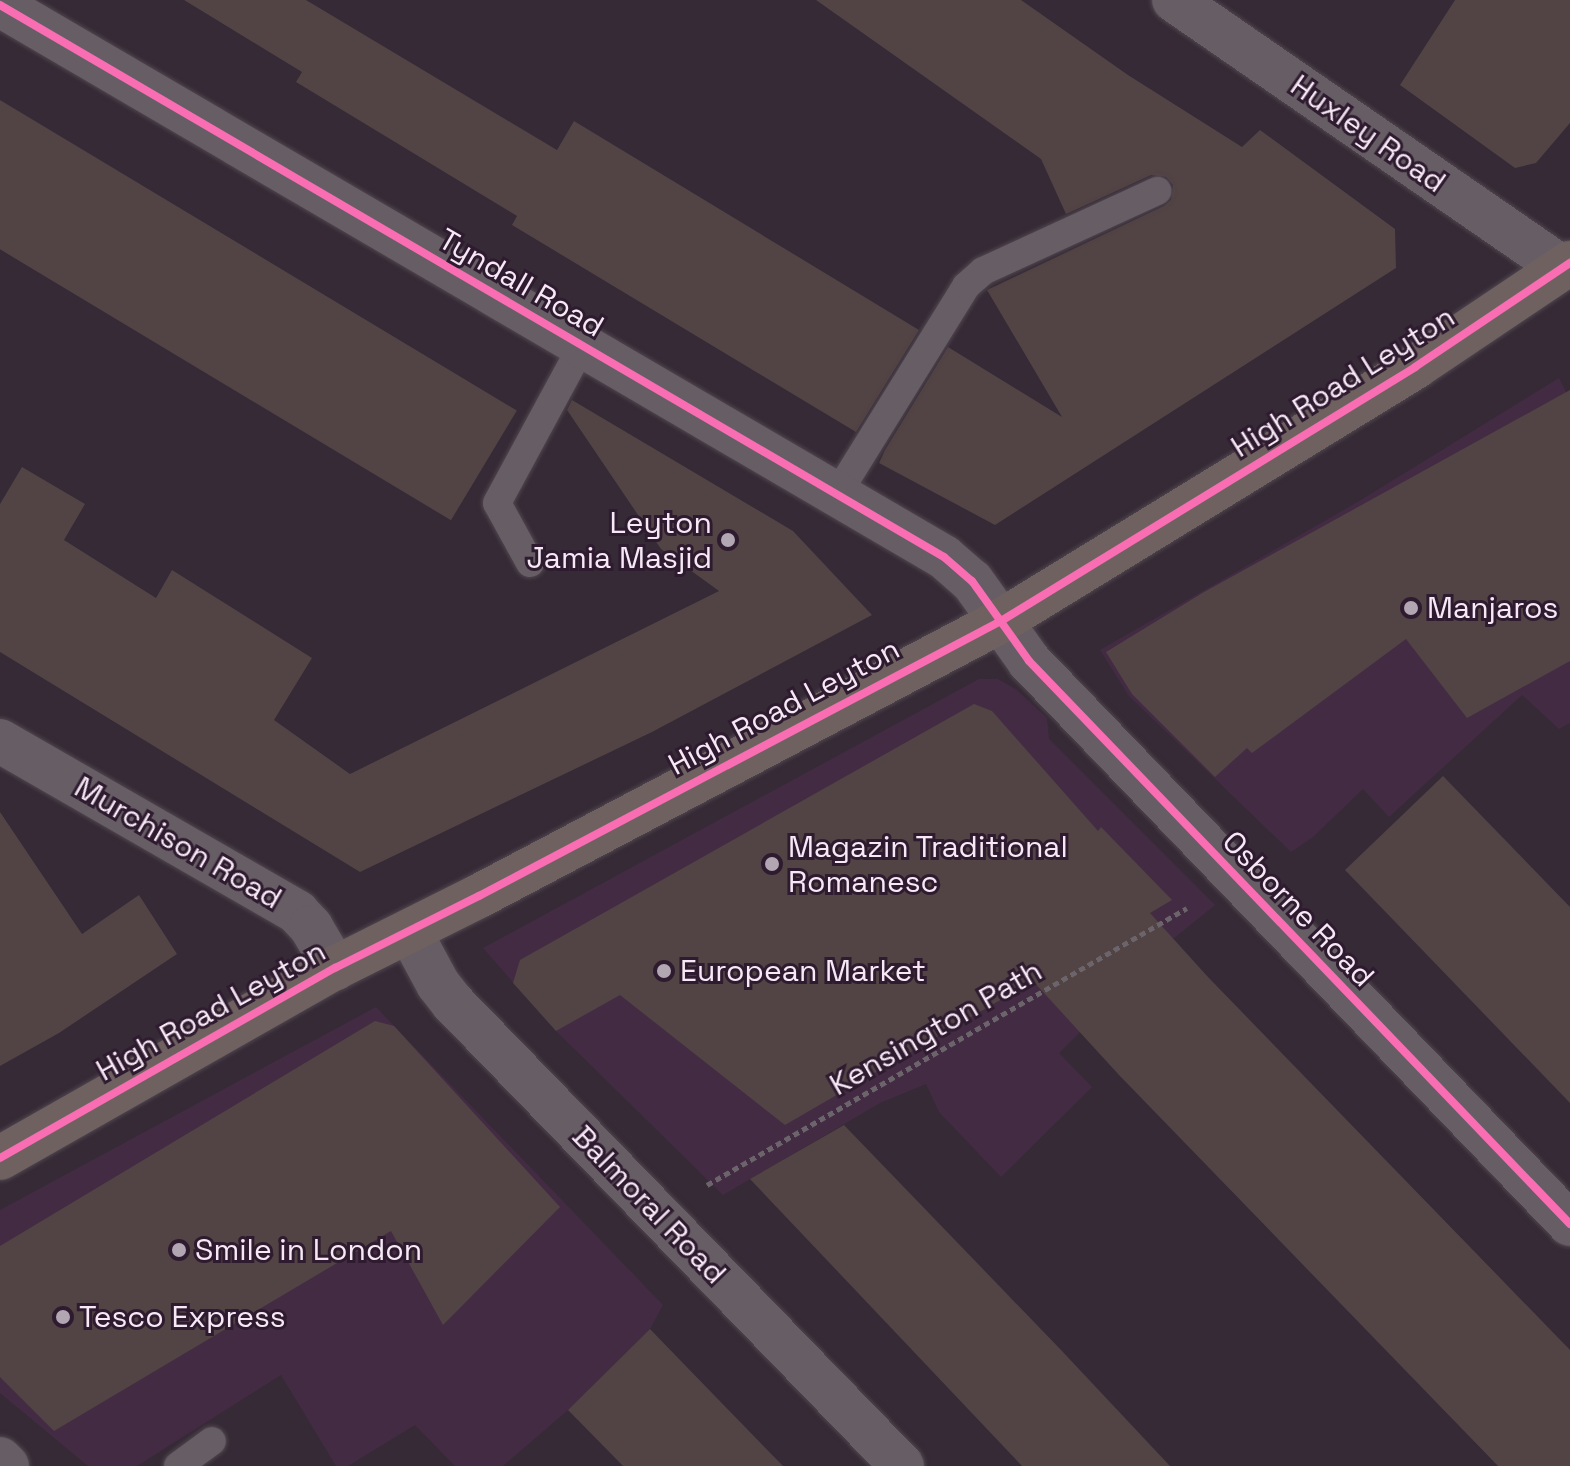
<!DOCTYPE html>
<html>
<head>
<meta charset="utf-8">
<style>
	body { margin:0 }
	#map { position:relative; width:1570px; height:1466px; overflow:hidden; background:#352a35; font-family:"Space Grotesk",sans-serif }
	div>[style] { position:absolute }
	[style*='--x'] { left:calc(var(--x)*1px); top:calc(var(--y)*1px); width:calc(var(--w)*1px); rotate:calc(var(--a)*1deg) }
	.built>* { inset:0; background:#432c43 }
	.building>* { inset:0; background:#524344; transform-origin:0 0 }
	.path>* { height:5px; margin-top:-2.5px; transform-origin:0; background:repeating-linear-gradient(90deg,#6c646b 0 6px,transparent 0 10px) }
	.roads { filter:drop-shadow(0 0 2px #50464f) drop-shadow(0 0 2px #50464f) }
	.service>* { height:28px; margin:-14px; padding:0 14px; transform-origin:14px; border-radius:14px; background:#665d65 }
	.minor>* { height:44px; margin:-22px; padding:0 22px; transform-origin:22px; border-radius:22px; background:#665d65 }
	.primary>* { height:44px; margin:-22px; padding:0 22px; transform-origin:22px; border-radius:22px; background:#706161 }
	.cycleway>* { height:8px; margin:-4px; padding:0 4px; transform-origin:4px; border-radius:4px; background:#f96db3 }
	.dots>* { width:22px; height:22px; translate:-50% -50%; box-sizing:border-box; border:4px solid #2f1b2f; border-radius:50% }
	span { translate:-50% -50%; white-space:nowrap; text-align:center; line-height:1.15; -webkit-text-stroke:6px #2f1b2f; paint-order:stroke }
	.street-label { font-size:30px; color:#f6e9f5 }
	.poi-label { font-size:30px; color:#f6e9f5 }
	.right { translate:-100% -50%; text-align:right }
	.left { translate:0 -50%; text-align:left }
</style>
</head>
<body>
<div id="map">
	<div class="built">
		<div style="clip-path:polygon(1559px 378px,1570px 400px,1570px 723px,1559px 729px,1522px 695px,1389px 817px,1363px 789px,1313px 837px,1291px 852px,1129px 696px,1100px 650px,1361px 500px)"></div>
		<div style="clip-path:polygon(979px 679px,998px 679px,1017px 690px,1047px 718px,1049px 739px,1215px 905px,1173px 939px,1059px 1053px,1092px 1087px,1001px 1177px,939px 1112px,926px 1084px,880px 1103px,723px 1195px,556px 1031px,483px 948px)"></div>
		<div style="clip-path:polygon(376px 1007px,663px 1305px,650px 1329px,568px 1410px,503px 1466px,455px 1466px,415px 1425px,348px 1466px,336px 1466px,281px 1375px,137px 1466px,88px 1466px,0 1393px,0 1210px)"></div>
	</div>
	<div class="building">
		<div style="clip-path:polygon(184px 0,306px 0,557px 150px,574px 121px,919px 330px,856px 432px,512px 225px,517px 216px,296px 82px,302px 72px)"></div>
		<div style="clip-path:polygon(816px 0,1021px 0,1128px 75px,1242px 147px,1260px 130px,1395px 229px,1396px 268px,995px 525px,879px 463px,885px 450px,948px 347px,1062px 417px,987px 290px,1164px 206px,1171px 200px,1173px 185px,1166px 177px,1151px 175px,1066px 214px,1041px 159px)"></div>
		<div style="clip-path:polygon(1455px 0,1570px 0,1570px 123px,1536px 163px,1515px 168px,1400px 85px)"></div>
		<div style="left:0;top:100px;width:603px;height:128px;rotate:31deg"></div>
		<div style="clip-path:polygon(1570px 390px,1570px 661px,1467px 718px,1406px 639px,1252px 753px,1247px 748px,1215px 777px,1132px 694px,1106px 652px,1204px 592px)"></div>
		<div style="clip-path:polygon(572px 400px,793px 531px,872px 615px,652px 732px,360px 872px,0 652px,0 504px,22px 467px,85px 504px,64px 540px,156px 598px,172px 570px,312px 658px,274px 720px,350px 774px,719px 591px,661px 549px,567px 410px)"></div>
		<div style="clip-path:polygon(974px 704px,992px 711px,1098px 831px,1101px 827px,1172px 900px,1150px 913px,1208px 977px,1570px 1350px,1570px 1466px,1498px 1466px,1119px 1075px,1033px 981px,785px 1125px,620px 995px,556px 1031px,513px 983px,520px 960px)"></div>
		<div style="clip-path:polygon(1443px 776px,1570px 907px,1570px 1103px,1345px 870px)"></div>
		<div style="clip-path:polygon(0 812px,82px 934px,139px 895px,177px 954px,59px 1033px,0 1066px)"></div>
		<div style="clip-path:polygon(375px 1021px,394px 1026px,560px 1207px,443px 1325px,391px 1231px,54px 1431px,0 1377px,0 1246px)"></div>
		<div style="clip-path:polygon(844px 1125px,1062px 1351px,1170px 1466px,1022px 1466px,750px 1179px)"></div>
		<div style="clip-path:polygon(650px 1329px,712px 1393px,783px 1466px,623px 1466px,568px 1410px)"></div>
	</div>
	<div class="path">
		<div style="--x:707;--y:1185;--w:554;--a:-29.99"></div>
	</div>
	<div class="roads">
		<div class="service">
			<div style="--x:836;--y:496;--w:247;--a:-58.2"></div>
			<div style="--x:966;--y:286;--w:23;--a:-41"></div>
			<div style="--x:983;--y:271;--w:192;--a:-24.7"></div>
			<div style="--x:530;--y:563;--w:68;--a:-118.8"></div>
			<div style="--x:497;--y:503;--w:179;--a:-61.6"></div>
			<div style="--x:178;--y:1466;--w:42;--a:-36.3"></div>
		</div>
		<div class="minor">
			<div style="--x:1174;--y:0;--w:472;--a:34.6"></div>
			<div style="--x:0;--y:5;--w:1094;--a:30.32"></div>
			<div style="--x:944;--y:557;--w:37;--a:41"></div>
			<div style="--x:972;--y:581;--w:98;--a:54.5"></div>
			<div style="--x:1029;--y:661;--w:781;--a:46.14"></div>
			<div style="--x:0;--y:741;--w:343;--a:29.9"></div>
			<div style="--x:297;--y:912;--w:21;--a:47"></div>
			<div style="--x:311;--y:927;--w:48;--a:59.7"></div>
			<div style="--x:410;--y:932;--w:59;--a:61.7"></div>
			<div style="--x:438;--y:984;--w:24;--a:52"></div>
			<div style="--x:453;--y:1003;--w:645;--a:45.88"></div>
			<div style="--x:0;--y:1459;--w:10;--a:45"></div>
		</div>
		<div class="primary">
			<div style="--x:0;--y:1158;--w:385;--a:-29.6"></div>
			<div style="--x:335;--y:968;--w:161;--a:-26.6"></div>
			<div style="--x:479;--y:896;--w:590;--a:-27.78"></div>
			<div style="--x:1001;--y:621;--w:486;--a:-31.5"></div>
			<div style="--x:1415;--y:367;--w:187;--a:-33.9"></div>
		</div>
	</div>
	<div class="cycleway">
		<div style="--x:0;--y:5;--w:1094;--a:30.32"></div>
		<div style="--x:944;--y:557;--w:37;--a:41"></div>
		<div style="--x:972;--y:581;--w:98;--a:54.5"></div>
		<div style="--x:1029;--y:661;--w:781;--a:46.14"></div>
		<div style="--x:0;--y:1158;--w:385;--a:-29.6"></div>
		<div style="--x:335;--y:968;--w:161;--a:-26.6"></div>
		<div style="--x:479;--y:896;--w:590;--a:-27.78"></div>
		<div style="--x:1001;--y:621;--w:486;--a:-31.5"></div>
		<div style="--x:1415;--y:367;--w:187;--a:-33.9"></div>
	</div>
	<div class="dots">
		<div style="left:728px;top:540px;background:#b2a6b2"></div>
		<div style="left:1411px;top:608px;background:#b2a6b2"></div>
		<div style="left:772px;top:864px;background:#b2a6b2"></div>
		<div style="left:664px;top:971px;background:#b2a6b2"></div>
		<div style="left:179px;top:1250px;background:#b2a6b2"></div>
		<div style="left:63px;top:1317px;background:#b2a6b2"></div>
	</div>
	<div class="street-label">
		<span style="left:1368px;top:134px;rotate:35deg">Huxley Road</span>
		<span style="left:521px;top:283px;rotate:30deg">Tyndall Road</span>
		<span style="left:1343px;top:382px;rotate:-32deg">High Road Leyton</span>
		<span style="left:784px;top:707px;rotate:-28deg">High Road Leyton</span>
		<span style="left:178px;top:843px;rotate:30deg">Murchison Road</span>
		<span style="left:1298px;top:909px;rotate:46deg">Osborne Road</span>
		<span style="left:211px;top:1011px;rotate:-29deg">High Road Leyton</span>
		<span style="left:936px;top:1028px;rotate:-30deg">Kensington Path</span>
		<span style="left:649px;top:1205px;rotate:46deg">Balmoral Road</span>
	</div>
	<div class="poi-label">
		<span class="right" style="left:712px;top:540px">Leyton<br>Jamia Masjid</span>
		<span class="left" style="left:1427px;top:608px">Manjaros</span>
		<span class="left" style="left:788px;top:864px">Magazin Traditional<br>Romanesc</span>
		<span class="left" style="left:680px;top:971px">European Market</span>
		<span class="left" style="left:195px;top:1250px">Smile in London</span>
		<span class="left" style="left:79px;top:1317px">Tesco Express</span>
	</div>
</div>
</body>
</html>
